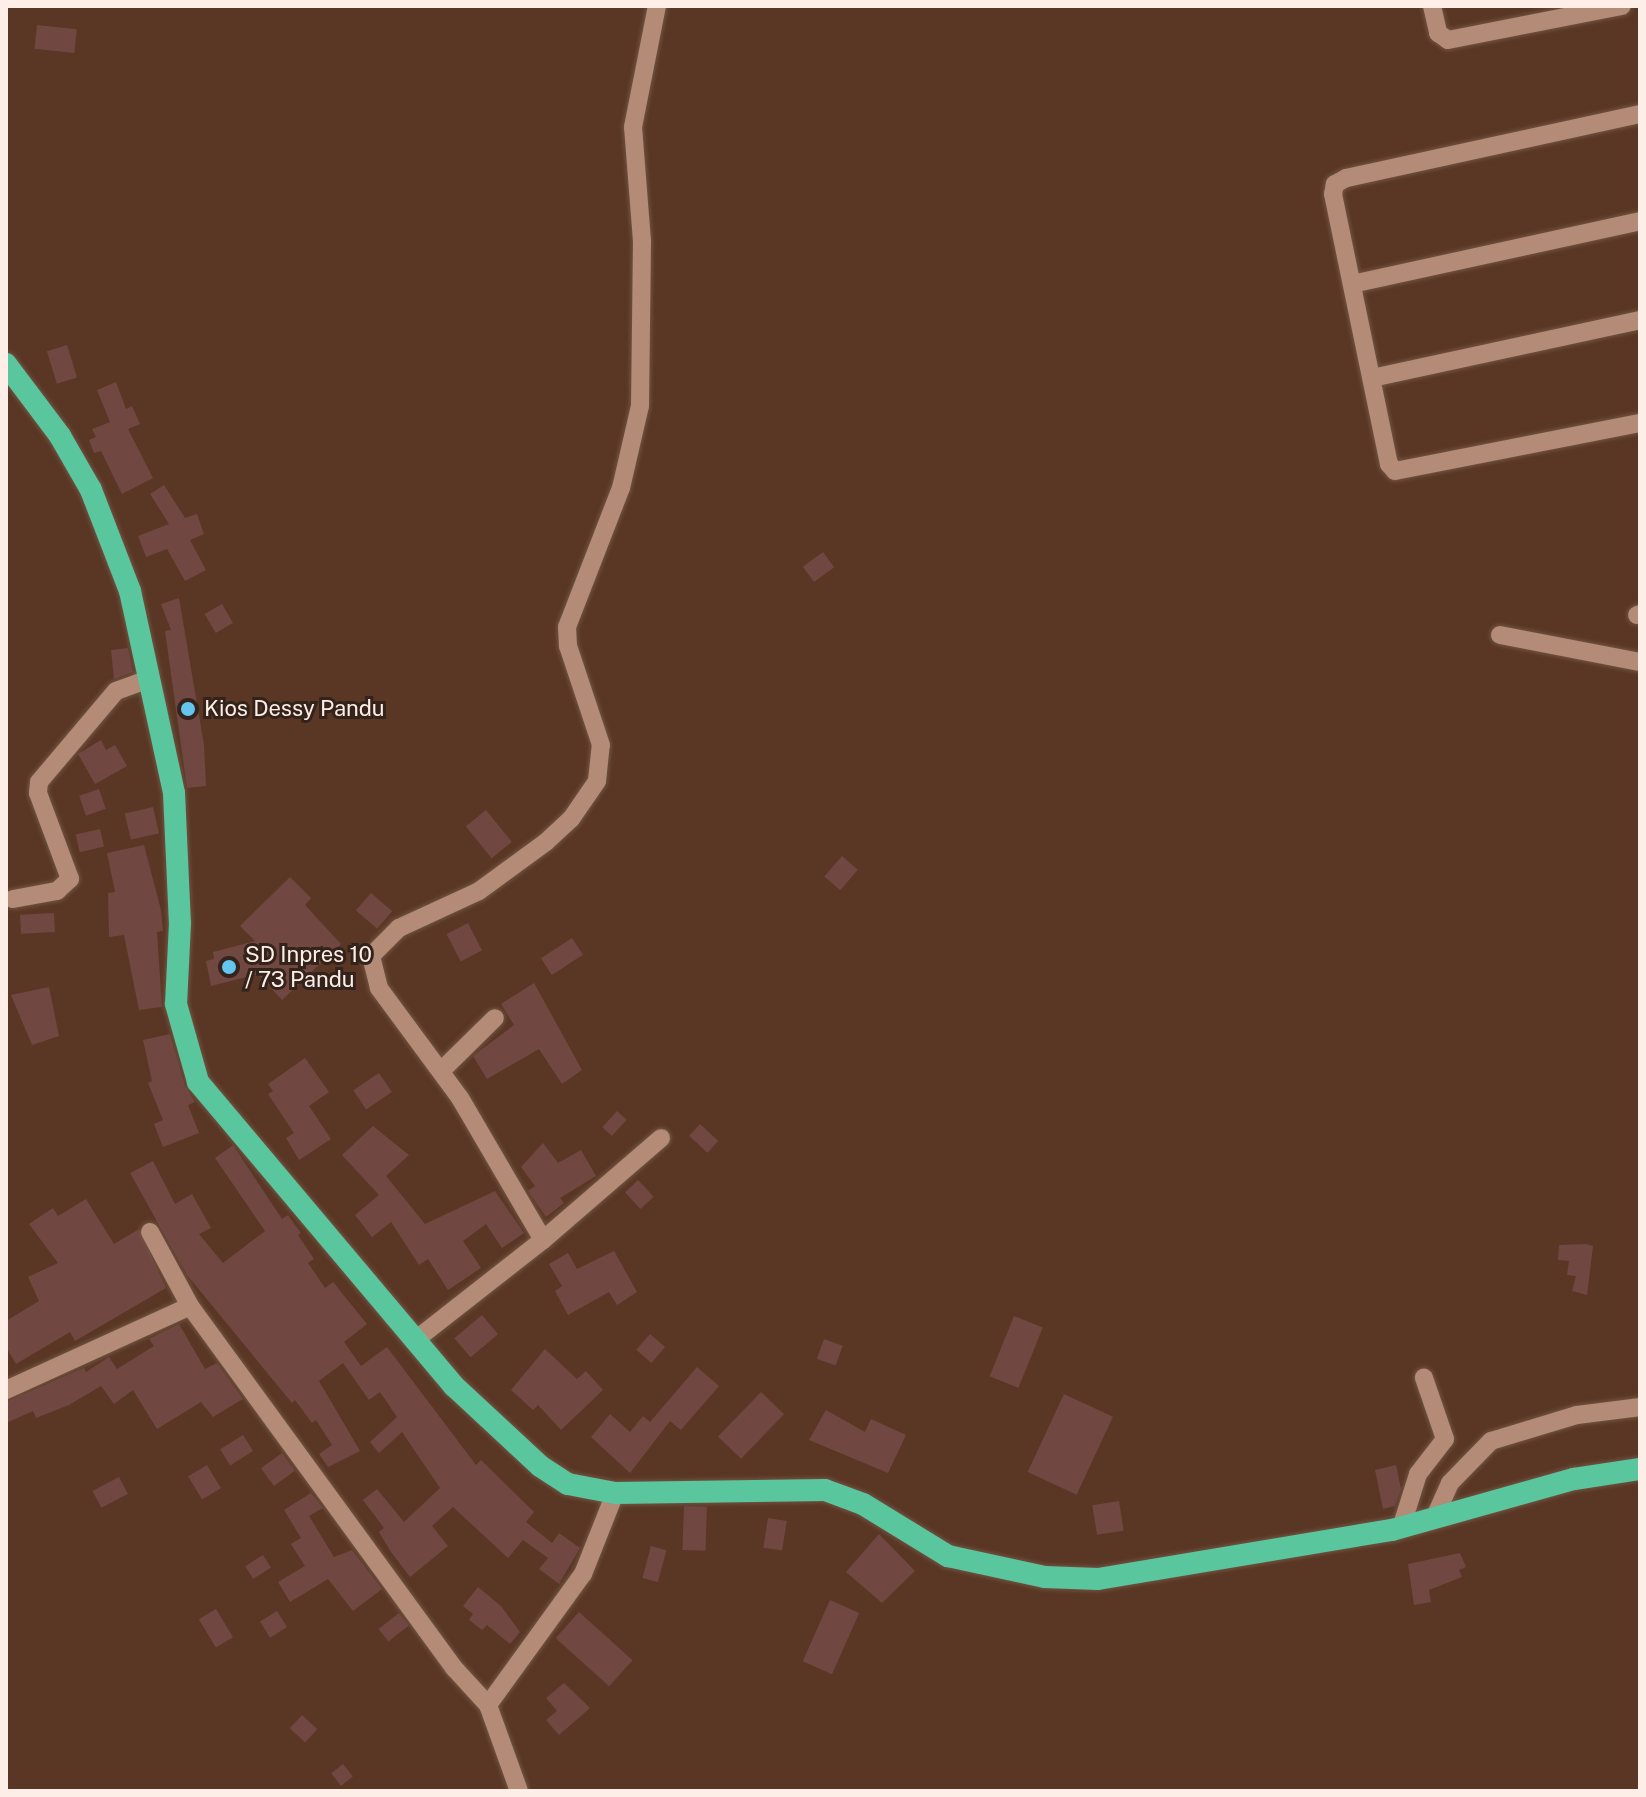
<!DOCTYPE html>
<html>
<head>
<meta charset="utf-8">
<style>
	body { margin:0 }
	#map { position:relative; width:1646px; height:1797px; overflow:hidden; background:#5a3724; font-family:"Public Sans",sans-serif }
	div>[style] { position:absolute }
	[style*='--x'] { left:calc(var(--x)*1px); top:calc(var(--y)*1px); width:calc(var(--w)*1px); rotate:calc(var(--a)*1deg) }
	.building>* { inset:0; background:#714742; transform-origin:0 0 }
	.roads { filter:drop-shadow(0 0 2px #705444) drop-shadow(0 0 2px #705444) }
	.minor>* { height:18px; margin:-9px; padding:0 9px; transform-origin:9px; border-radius:9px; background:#b48b76 }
	.trunk>* { height:22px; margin:-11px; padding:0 11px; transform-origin:11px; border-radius:11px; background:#5ac69e }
	.dots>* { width:22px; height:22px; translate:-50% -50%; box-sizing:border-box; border:4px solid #34231b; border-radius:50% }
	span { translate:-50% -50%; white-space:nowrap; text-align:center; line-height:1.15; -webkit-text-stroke:6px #34231b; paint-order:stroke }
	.poi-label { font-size:22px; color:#fdefe8 }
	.left { translate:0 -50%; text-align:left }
	.frame { position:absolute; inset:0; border:8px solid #fdefe8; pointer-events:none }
</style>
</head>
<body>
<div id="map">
	<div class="building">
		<div style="left:37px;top:25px;width:40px;height:24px;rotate:6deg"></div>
		<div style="left:67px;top:345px;width:34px;height:21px;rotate:73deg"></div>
		<div style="clip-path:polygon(116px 382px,126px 409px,132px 406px,140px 424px,128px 429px,153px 478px,122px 494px,101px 451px,94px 453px,89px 440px,96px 437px,92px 429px,110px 422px,97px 390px)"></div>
		<div style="clip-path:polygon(164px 485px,185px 518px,197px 514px,204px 534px,190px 540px,206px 570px,185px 581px,167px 549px,146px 557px,138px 536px,169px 524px,150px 494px)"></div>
		<div style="left:823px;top:552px;width:19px;height:25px;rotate:54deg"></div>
		<div style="clip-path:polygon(179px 598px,204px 745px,206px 786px,187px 788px,165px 631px,171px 630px,161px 604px)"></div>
		<div style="left:222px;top:604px;width:22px;height:20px;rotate:60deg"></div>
		<div style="clip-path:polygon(128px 648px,133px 672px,114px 679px,111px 650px)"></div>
		<div style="clip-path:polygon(101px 740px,106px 750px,115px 745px,127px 766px,95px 784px,78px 754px)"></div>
		<div style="left:99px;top:789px;width:21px;height:21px;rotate:71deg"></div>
		<div style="left:153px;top:807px;width:27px;height:29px;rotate:77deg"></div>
		<div style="left:486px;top:810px;width:41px;height:26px;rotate:51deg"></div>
		<div style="left:100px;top:829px;width:18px;height:25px;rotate:77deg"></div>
		<div style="clip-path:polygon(144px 845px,161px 910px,163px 931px,157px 932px,162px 1007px,139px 1010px,124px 935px,109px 937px,108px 893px,115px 892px,107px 853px)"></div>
		<div style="left:842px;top:856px;width:21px;height:27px;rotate:41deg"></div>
		<div style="clip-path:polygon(290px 877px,311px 898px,305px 905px,341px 944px,282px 1000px,258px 974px,211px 986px,206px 961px,214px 959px,213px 952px,255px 941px,240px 926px)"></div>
		<div style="left:371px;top:893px;width:28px;height:23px;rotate:41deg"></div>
		<div style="left:54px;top:913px;width:19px;height:34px;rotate:87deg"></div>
		<div style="left:468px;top:923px;width:31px;height:24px;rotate:63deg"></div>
		<div style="left:572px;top:938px;width:20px;height:37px;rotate:57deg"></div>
		<div style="clip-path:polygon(534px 983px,582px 1070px,562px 1084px,539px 1049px,487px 1079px,473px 1056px,514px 1025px,501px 1004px)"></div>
		<div style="clip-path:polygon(49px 987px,59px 1036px,32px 1045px,11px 995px)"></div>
		<div style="clip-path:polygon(170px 1034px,185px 1086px,195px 1102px,188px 1105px,199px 1133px,163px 1147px,154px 1124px,163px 1120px,148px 1083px,152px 1081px,143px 1040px)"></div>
		<div style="clip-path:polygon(305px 1058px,329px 1092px,309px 1106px,331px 1139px,299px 1160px,286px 1138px,294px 1133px,268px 1094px,273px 1091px,268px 1084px)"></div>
		<div style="left:379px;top:1073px;width:23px;height:31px;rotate:56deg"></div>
		<div style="left:617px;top:1111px;width:13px;height:22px;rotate:42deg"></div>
		<div style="left:700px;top:1124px;width:25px;height:16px;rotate:43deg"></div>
		<div style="clip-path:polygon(373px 1126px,409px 1155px,386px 1176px,425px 1224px,495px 1191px,524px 1233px,502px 1248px,486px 1224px,463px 1241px,481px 1268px,448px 1290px,428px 1259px,419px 1265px,391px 1222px,372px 1237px,355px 1215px,379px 1195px,342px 1155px)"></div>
		<div style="clip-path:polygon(543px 1143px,558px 1163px,581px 1150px,596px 1176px,560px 1198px,564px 1203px,546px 1217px,528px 1191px,535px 1186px,521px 1167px)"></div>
		<div style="clip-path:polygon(233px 1145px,282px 1219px,288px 1215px,301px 1233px,298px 1235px,314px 1259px,308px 1263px,325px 1288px,333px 1282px,367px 1324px,344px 1342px,361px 1366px,387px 1347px,476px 1465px,481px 1460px,534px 1512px,526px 1522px,552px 1543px,559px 1533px,580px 1548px,559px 1584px,539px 1569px,548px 1558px,523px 1540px,508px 1558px,453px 1507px,432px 1526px,448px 1546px,410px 1577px,391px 1552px,379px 1532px,384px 1528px,363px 1500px,377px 1489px,404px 1522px,440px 1488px,402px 1432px,379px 1453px,370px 1442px,397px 1417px,380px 1392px,369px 1400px,343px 1363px,319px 1381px,360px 1451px,328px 1467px,319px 1454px,332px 1445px,316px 1420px,312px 1423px,295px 1400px,292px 1403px,187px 1275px,130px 1173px,153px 1161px,175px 1204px,192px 1194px,211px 1228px,199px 1234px,223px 1263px,265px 1231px,215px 1158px)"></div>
		<div style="left:638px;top:1180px;width:23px;height:18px;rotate:47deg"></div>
		<div style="clip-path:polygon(86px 1199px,114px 1244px,139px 1229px,166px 1288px,75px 1341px,70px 1332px,16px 1364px,6px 1347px,6px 1321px,39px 1301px,28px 1277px,58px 1263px,29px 1224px,53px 1208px,58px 1216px)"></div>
		<div style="clip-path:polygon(1586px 1244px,1593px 1246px,1587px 1295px,1572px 1291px,1576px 1276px,1567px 1275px,1569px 1261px,1558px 1260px,1559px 1245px)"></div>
		<div style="clip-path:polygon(614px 1251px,637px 1292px,617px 1305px,609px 1292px,568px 1315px,555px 1291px,562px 1286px,549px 1264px,568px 1253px,577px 1269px)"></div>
		<div style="left:482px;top:1315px;width:25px;height:36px;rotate:50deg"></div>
		<div style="left:1014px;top:1316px;width:31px;height:65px;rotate:22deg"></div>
		<div style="clip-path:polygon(179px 1324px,205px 1369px,217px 1363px,243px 1399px,213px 1417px,201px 1402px,157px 1429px,133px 1390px,114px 1404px,101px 1386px,69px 1405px,36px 1418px,33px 1411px,6px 1423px,6px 1402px,84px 1368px,86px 1372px,109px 1357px,117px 1369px,154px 1346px,149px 1339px)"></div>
		<div style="left:650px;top:1334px;width:20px;height:21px;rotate:41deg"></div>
		<div style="left:824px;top:1339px;width:20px;height:21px;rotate:20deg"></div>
		<div style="clip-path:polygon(545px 1349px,577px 1379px,586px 1371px,603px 1390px,561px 1430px,538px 1405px,533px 1410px,511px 1390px)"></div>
		<div style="clip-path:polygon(697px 1367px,719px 1386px,681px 1430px,670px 1421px,630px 1473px,591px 1437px,610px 1414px,630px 1432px,643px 1416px,650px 1422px)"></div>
		<div style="left:761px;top:1392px;width:32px;height:62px;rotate:44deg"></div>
		<div style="left:1064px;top:1394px;width:54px;height:86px;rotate:25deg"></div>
		<div style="clip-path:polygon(826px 1410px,865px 1432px,871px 1419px,906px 1435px,888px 1473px,809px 1440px)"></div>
		<div style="left:243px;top:1435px;width:19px;height:27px;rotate:58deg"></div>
		<div style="left:282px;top:1453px;width:22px;height:26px;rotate:54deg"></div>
		<div style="left:207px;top:1465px;width:27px;height:22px;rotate:59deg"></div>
		<div style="clip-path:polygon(1396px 1465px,1401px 1489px,1395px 1506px,1383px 1509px,1375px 1470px)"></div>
		<div style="left:119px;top:1477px;width:19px;height:30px;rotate:62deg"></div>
		<div style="clip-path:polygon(311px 1493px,323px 1508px,309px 1516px,334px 1557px,352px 1550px,382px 1589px,353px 1611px,328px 1579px,290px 1602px,278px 1582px,305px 1566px,291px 1544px,301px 1538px,284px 1510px)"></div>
		<div style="left:1119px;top:1501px;width:30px;height:27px;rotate:81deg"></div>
		<div style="left:684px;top:1506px;width:23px;height:44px;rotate:2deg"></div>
		<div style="left:768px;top:1518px;width:19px;height:30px;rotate:9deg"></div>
		<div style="clip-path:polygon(879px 1534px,915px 1571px,882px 1603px,846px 1572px)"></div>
		<div style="left:651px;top:1546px;width:16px;height:33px;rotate:15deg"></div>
		<div style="clip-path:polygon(1460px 1553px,1466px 1567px,1459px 1570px,1462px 1577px,1429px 1590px,1431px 1602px,1414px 1605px,1408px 1564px)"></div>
		<div style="left:263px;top:1555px;width:15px;height:21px;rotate:58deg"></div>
		<div style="clip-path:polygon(478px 1587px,501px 1606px,520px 1632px,510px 1644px,487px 1625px,482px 1630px,469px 1620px,473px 1614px,463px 1606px)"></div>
		<div style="left:830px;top:1600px;width:32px;height:67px;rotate:24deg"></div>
		<div style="left:216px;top:1609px;width:33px;height:20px;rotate:59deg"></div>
		<div style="left:277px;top:1611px;width:19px;height:20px;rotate:58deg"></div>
		<div style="left:579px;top:1612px;width:72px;height:35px;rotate:42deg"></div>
		<div style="left:399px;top:1613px;width:16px;height:26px;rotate:52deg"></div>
		<div style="clip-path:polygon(564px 1683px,590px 1708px,559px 1735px,546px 1720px,557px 1711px,546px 1698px)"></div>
		<div style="left:302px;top:1715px;width:21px;height:18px;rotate:43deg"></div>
		<div style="left:343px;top:1764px;width:16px;height:15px;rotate:52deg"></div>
	</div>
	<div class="roads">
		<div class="minor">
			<div style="--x:1432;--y:6;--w:28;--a:77"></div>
			<div style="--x:1438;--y:33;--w:12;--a:35"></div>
			<div style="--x:1448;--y:40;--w:177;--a:-11.1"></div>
			<div style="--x:1640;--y:114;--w:301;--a:167.7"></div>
			<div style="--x:1346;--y:178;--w:13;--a:151"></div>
			<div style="--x:1335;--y:184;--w:10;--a:101"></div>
			<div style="--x:1333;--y:194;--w:276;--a:78.3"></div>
			<div style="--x:1389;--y:464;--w:9;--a:49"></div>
			<div style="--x:1395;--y:471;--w:250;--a:-11.1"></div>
			<div style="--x:1352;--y:284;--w:295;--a:-12.3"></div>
			<div style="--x:1372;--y:378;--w:274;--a:-12.2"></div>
			<div style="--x:1637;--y:615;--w:3;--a:-18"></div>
			<div style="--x:1500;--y:635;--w:143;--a:10.9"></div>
			<div style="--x:13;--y:899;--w:45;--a:-10.3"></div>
			<div style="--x:57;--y:891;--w:18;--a:-43"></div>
			<div style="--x:70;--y:879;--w:92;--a:-110.4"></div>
			<div style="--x:38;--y:793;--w:11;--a:-85"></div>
			<div style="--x:39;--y:782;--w:119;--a:-49.8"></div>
			<div style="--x:116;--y:691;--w:33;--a:-20"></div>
			<div style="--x:442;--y:1070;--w:74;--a:-44.5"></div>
			<div style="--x:150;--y:1232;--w:84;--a:61.6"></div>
			<div style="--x:543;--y:1240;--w:164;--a:-120.3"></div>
			<div style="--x:460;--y:1098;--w:137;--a:-126.4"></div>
			<div style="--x:379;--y:988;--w:33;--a:-104"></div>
			<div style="--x:371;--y:956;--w:40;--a:-45"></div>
			<div style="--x:399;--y:928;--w:88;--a:-24.8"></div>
			<div style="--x:479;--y:891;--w:83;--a:-36.2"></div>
			<div style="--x:546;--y:842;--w:34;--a:-43"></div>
			<div style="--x:571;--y:819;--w:46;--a:-55.6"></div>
			<div style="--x:597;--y:781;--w:36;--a:-84"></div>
			<div style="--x:601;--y:745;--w:104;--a:-108.4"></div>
			<div style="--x:568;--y:646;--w:19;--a:-93"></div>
			<div style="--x:567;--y:627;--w:149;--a:-68.8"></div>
			<div style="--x:621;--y:488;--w:84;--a:-77"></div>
			<div style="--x:640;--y:406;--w:165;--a:-89.3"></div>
			<div style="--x:642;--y:241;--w:114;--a:-94.5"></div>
			<div style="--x:633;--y:127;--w:123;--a:-78.8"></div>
			<div style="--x:414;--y:1341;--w:164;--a:-38.1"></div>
			<div style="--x:543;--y:1240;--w:156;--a:-40.8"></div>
			<div style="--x:6;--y:1390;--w:202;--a:-24.5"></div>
			<div style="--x:190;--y:1306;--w:449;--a:53.9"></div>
			<div style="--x:455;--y:1669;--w:49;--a:47.5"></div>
			<div style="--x:488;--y:1705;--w:91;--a:70.2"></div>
			<div style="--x:1434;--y:1519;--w:39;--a:-66"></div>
			<div style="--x:1450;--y:1483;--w:59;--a:-45.7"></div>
			<div style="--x:1491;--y:1441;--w:90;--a:-16.8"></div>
			<div style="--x:1577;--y:1415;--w:64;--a:-7.2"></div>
			<div style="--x:1401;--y:1528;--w:57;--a:-72.5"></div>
			<div style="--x:1418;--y:1474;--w:44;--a:-52.4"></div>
			<div style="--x:1445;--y:1439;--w:65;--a:-109"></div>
			<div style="--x:488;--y:1705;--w:162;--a:-54.1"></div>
			<div style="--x:583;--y:1574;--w:87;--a:-68.4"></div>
		</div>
		<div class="trunk">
			<div style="--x:6;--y:364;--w:90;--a:53.1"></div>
			<div style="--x:60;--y:436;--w:62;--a:60.1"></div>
			<div style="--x:91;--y:490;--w:108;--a:68.9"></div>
			<div style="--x:130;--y:591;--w:207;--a:77.7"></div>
			<div style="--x:174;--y:793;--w:130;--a:87.4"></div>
			<div style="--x:180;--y:923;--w:81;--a:92.8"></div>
			<div style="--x:176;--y:1004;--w:81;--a:74.2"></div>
			<div style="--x:198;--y:1082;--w:397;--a:49.9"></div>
			<div style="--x:454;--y:1386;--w:117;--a:42.9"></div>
			<div style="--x:540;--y:1466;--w:33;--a:33"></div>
			<div style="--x:568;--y:1484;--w:48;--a:10.8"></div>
			<div style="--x:615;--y:1493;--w:210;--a:-0.8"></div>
			<div style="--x:825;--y:1490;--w:40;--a:20.2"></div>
			<div style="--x:863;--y:1504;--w:100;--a:31.5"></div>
			<div style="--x:948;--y:1556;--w:99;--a:12.2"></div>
			<div style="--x:1045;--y:1577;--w:53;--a:2.2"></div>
			<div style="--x:1098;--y:1579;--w:298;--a:-9.5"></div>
			<div style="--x:1392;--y:1530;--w:189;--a:-15.7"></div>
			<div style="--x:1574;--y:1479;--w:67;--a:-8.6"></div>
		</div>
	</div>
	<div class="dots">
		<div style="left:188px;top:709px;background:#64c5ee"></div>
		<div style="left:229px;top:967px;background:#64c5ee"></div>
	</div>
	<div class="poi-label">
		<span class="left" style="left:204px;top:709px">Kios Dessy Pandu</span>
		<span class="left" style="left:245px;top:967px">SD Inpres 10<br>/ 73 Pandu</span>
	</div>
	<div class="frame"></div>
</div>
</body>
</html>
